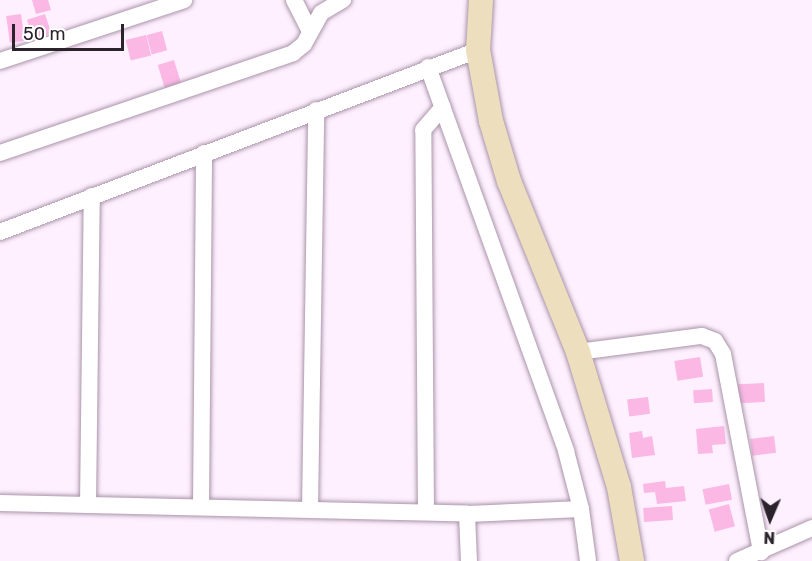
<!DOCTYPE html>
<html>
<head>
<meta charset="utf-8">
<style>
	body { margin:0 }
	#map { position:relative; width:812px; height:561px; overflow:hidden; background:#fef0fe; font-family:Rubik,sans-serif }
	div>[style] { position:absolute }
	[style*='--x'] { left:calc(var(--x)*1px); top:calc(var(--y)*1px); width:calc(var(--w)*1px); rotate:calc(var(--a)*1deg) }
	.building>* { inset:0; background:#fbb8e5; transform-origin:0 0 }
	.roads { filter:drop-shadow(0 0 2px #aa94aa) drop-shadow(0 0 2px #aa94aa) }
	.minor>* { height:16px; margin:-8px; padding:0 8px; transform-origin:8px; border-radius:8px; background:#fff }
	.secondary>* { height:24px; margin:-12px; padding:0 12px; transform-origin:12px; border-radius:12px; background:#eddfbe }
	span { translate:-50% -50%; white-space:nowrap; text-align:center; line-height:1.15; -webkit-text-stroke:4.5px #fff; paint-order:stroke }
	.north { position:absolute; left:740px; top:489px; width:60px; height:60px; -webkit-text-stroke:4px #fff; paint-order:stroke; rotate:182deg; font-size:16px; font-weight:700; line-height:24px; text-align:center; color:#2b232b }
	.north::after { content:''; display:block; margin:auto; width:21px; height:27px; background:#2b232b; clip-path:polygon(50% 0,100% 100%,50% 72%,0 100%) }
	.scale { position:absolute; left:12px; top:24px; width:112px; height:27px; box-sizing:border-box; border:3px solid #2b232b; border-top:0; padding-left:8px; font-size:18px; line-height:21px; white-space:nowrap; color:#2b232b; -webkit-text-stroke:4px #fff; paint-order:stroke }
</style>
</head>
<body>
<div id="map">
	<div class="building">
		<div style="clip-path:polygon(32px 0,48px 0,51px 10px,36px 14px)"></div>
		<div style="left:21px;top:14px;width:27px;height:15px;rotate:82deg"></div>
		<div style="left:45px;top:14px;width:20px;height:19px;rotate:72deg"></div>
		<div style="left:162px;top:31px;width:20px;height:16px;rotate:75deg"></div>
		<div style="left:146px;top:35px;width:21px;height:21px;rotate:76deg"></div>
		<div style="left:174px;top:60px;width:24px;height:17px;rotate:73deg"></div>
		<div style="left:700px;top:357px;width:20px;height:26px;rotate:81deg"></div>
		<div style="left:764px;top:383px;width:19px;height:26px;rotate:87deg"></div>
		<div style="left:712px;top:389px;width:13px;height:19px;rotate:86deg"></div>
		<div style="left:648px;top:397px;width:17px;height:21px;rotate:83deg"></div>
		<div style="clip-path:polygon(724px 426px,726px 444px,712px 445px,713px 453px,698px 454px,696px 429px)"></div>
		<div style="clip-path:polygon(642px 431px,643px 438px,652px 436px,655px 455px,632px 458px,629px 433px)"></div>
		<div style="left:774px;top:436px;width:17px;height:24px;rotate:83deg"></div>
		<div style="clip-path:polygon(665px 481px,666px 488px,684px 486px,686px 501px,657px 504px,655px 492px,644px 493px,643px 484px)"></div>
		<div style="left:729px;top:484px;width:16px;height:27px;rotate:79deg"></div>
		<div style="left:729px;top:504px;width:23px;height:21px;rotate:75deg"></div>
		<div style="left:672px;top:506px;width:14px;height:29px;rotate:86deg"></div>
	</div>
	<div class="roads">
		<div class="minor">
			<div style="--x:294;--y:0;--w:36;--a:63"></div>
			<div style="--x:0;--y:61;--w:194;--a:-18.3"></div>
			<div style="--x:428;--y:67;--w:408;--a:70.2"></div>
			<div style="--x:566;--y:451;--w:60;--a:75.5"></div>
			<div style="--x:581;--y:509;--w:52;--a:82.3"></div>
			<div style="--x:0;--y:153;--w:310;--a:-18.8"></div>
			<div style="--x:293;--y:53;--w:14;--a:-39"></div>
			<div style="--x:304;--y:44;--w:35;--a:-61"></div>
			<div style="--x:321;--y:13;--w:26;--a:-31"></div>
			<div style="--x:0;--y:232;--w:511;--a:-20.84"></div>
			<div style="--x:578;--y:352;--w:125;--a:-7.4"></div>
			<div style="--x:702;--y:336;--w:14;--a:21"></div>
			<div style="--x:715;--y:341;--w:15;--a:58"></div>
			<div style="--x:723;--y:354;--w:202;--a:79.1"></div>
			<div style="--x:0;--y:503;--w:467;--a:1.3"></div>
			<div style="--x:467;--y:514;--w:114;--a:-2.5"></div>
			<div style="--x:88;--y:505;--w:309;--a:-89.3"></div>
			<div style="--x:201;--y:507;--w:354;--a:-89.5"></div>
			<div style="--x:310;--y:509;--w:399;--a:-89.1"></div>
			<div style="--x:426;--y:512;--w:382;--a:-90.4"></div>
			<div style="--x:423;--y:130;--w:30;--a:-49"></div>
			<div style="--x:467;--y:514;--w:47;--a:87.6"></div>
			<div style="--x:737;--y:561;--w:82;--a:-23.7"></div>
		</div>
		<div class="secondary">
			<div style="--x:481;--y:0;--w:50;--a:93.4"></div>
			<div style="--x:478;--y:50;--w:72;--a:79.6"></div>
			<div style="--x:491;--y:121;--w:63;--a:73.3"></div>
			<div style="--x:509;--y:181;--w:184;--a:68"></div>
			<div style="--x:578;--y:352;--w:141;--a:73.1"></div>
			<div style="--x:619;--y:487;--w:75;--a:80"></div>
		</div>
	</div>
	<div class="north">N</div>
	<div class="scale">50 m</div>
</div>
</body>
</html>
